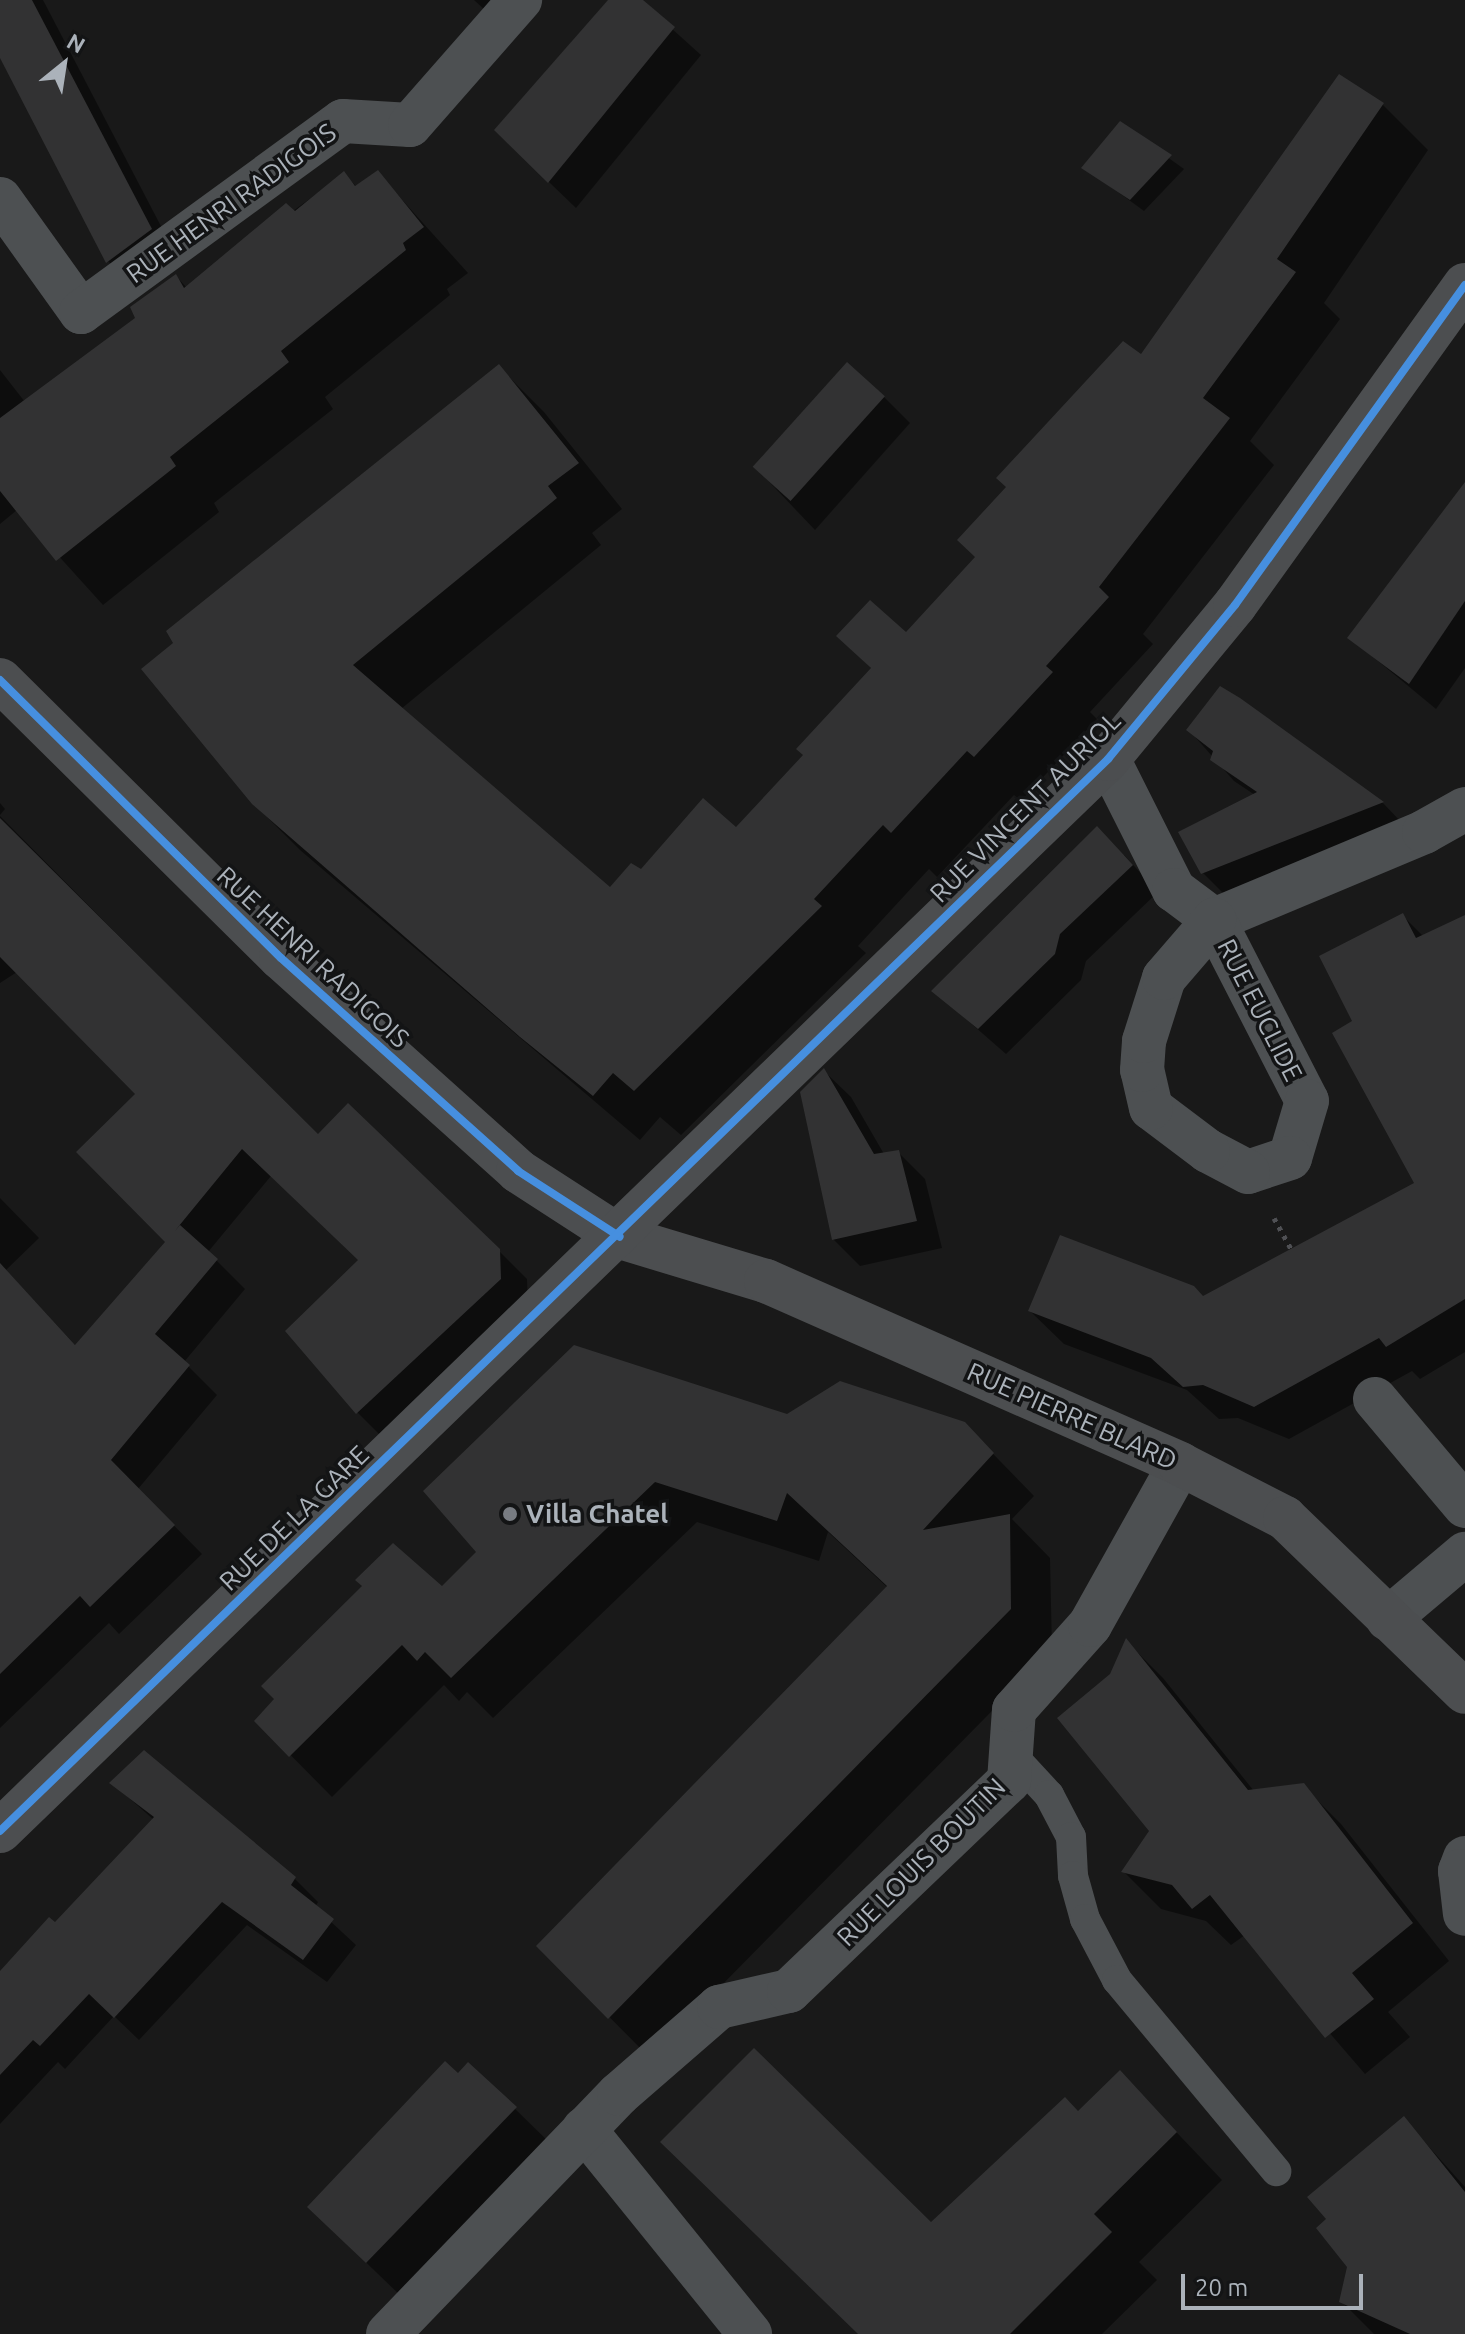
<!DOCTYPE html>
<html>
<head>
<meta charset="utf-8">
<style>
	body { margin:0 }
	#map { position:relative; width:1465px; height:2334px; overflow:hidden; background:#191919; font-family:Ubuntu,sans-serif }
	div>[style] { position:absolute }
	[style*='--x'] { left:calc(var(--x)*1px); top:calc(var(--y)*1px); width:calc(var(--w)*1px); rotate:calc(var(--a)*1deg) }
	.shadow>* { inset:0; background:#0007 }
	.building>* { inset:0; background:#323233; transform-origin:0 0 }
	.path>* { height:5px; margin-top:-2.5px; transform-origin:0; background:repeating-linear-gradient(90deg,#4f5054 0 4px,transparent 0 10px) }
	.lane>* { height:30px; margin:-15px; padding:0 15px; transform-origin:15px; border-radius:15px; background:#4d5052 }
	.street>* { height:44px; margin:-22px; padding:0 22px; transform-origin:22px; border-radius:22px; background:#4d5052 }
	.secondary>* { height:44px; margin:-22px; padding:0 22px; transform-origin:22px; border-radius:22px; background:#4c4e50 }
	.cycleway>* { height:8px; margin:-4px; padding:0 4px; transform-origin:4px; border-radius:4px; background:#468fdf }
	.dots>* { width:22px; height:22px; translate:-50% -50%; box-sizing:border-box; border:4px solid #131415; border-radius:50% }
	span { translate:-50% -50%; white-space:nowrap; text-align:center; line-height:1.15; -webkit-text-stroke:7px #131415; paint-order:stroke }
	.street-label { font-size:26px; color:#abb2ba }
	.poi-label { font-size:26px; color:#abb2ba; font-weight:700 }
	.left { translate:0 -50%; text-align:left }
	.north { position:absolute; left:24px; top:24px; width:80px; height:80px; -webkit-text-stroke:6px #131415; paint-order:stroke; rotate:30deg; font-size:22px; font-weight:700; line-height:32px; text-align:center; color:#abb2ba }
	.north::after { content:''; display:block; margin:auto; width:28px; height:36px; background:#abb2ba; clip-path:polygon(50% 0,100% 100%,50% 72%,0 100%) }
	.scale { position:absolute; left:1181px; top:2274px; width:182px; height:36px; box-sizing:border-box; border:4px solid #abb2ba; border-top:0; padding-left:10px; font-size:24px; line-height:28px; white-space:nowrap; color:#abb2ba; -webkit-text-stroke:6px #131415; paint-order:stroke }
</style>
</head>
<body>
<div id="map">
	<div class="shadow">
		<div style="clip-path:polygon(0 0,43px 0,176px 255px,133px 286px,108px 261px,0 54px)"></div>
		<div style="clip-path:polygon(474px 0,533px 0,507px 30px)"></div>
		<div style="clip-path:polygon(610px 0,640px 0,701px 55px,576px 208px,523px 157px)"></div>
		<div style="clip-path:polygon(1382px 104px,1428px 150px,1324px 303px,1340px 319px,1250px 441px,1274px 465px,1143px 634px,1153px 644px,1090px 712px,1097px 719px,1021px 801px,1014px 795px,937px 877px,929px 869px,858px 946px,866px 953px,681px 1135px,660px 1117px,640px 1140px,300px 850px,253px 803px,498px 366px,544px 412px,622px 509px,592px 533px,601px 545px,401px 709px,610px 890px,736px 830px,805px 756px,872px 669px,839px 636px,906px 635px,977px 558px,1141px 356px)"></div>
		<div style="clip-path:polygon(1121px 124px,1184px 169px,1144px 211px,1084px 167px)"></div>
		<div style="clip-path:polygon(378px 173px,468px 273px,447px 289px,450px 295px,325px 397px,333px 409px,214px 503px,219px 512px,103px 605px,17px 510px,0 524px,0 370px,25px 402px,138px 319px,176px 276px,187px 288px,344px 174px,357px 187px)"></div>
		<div style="clip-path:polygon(884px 397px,910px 423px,815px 530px,755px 467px)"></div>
		<div style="clip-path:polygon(1465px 512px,1465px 668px,1436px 709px,1349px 637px)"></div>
		<div style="clip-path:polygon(1221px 688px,1383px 803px,1403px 824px,1224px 894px,1202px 872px,1255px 795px,1234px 781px,1189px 730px)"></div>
		<div style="clip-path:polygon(0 803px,5px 809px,0 815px)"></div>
		<div style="clip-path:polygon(0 816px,318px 1137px,498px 1250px,527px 1279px,528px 1308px,385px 1440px,357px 1412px,360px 1261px,271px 1176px,208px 1252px,245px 1289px,184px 1362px,217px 1395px,138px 1489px,202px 1554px,119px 1634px,109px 1623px,0 1728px,0 1198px,39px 1238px,6px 1270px,76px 1346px,167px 1242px,138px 1094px,17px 972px,0 983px)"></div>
		<div style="clip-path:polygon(1124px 855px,1158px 892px,1086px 961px,1081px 980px,1006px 1054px,934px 991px)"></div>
		<div style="clip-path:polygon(1402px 915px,1424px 937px,1465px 917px,1465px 1352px,1420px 1379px,1412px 1371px,1289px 1439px,1238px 1418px,1219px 1419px,1187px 1390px,1064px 1344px,1030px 1311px,1203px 1298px,1417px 1184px,1355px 1022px)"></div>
		<div style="clip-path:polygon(824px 1071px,851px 1097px,884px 1154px,898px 1152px,925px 1179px,942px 1248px,860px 1266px,833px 1239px)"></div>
		<div style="clip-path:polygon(787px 1416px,964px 1424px,1034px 1496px,1012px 1519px,1050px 1558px,1052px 1650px,650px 2058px,539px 1946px,888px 1588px,828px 1532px,819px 1561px,697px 1522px,493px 1718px,467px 1692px,459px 1701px,444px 1685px,332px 1797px,257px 1721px,442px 1589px)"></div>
		<div style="clip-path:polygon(1126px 1641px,1163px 1678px,1254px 1791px,1303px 1786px,1341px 1824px,1449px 1961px,1388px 2012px,1410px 2037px,1365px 2074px,1245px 1935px,1231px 1945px,1206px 1921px,1161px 1909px,1123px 1871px,1151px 1831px,1112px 1675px)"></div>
		<div style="clip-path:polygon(112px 1783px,295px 1879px,318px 1902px,315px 1907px,356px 1945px,327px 1982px,247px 1925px,139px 2040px,114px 2016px,65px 2069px,58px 2062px,0 2124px,0 1974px,55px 1925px,154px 1820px)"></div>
		<div style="clip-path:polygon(469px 2064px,554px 2147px,405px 2300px,348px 2245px)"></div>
		<div style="clip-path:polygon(1120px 2073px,1222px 2180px,1139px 2262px,1157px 2280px,1102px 2334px,860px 2334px,931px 2224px,1078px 2113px)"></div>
		<div style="clip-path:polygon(1403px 2118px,1465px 2187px,1465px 2334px,1374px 2334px,1341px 2301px,1349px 2267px,1329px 2219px)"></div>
	</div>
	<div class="building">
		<div style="clip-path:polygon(0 0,32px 0,152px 229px,106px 263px,0 58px)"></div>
		<div style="clip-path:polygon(608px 0,643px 0,675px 27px,548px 183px,494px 130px)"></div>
		<div style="clip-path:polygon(1339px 74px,1384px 103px,1277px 259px,1296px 272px,1203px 398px,1230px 418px,1099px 587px,1109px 597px,1046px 666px,1053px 672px,974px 757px,967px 751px,891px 833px,883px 825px,814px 899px,822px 906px,634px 1091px,613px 1073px,593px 1096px,520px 1037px,252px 804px,141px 669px,173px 643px,166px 631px,499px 364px,579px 463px,548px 486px,557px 498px,353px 665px,610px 887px,631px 863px,641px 869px,703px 798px,736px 827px,803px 755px,796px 749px,871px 668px,836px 636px,870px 600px,906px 632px,975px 557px,957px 540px,1006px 487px,996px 478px,1123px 341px,1141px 354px)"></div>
		<div style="clip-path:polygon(1120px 121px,1172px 155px,1130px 200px,1081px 168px)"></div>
		<div style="clip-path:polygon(378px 170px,424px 227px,403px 243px,406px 250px,281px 351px,289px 362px,170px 457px,176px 466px,56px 561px,0 491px,0 418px,135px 318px,130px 307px,176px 274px,184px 288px,286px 203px,295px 211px,344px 171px,355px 186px)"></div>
		<div style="left:847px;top:362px;width:51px;height:141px;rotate:42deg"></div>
		<div style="clip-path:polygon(1465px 482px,1465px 601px,1409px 684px,1347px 638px)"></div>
		<div style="clip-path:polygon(1220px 686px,1240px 698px,1384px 802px,1201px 874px,1178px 832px,1257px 792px,1210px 760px,1213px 751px,1186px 730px)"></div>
		<div style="clip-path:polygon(0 818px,318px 1134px,348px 1103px,500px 1249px,501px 1279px,356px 1414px,285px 1331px,358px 1260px,242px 1149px,174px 1232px,180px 1225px,218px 1259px,155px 1334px,190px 1365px,111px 1460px,175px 1525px,90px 1607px,80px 1596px,0 1674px,0 1263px,75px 1345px,165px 1242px,76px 1152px,135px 1094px,0 957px)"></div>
		<div style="clip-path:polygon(1097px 826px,1133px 865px,1060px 934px,1055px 954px,978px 1029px,931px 991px)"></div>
		<div style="clip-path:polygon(1403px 913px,1416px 938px,1465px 915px,1465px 1299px,1386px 1347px,1379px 1338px,1254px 1407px,1203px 1385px,1183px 1387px,1151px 1358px,1028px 1311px,1060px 1235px,1194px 1286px,1203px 1296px,1414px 1183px,1332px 1033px,1352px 1021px,1319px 956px)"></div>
		<div style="clip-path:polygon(824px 1068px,874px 1154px,899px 1150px,917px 1221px,832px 1240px,800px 1092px)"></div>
		<div style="clip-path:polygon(574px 1345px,787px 1414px,840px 1381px,965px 1422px,994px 1453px,923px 1530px,1010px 1514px,1011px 1609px,608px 2019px,536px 1946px,887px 1586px,787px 1493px,777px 1521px,655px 1482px,451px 1678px,425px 1652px,417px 1661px,402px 1645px,289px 1757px,254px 1721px,274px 1699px,261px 1686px,362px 1586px,355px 1580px,393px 1543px,442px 1586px,476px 1552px,423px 1491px)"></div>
		<div style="clip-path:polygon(1126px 1638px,1248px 1790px,1304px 1783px,1413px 1923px,1352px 1973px,1374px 1999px,1325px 2038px,1210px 1895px,1192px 1909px,1172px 1885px,1121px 1872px,1149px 1831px,1057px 1718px,1110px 1674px)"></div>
		<div style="clip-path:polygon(144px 1750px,296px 1877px,291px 1885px,334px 1919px,303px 1960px,222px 1902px,114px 2018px,89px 1994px,40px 2046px,33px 2040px,0 2075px,0 1971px,49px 1917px,55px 1922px,154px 1817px,109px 1783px)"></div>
		<div style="clip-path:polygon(754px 2048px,931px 2222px,1065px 2097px,1078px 2111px,1120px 2070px,1177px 2132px,1094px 2214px,1112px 2232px,1010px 2334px,858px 2334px,660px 2142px)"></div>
		<div style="clip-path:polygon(445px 2061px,458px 2073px,468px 2062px,517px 2107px,366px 2263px,307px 2207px)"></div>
		<div style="clip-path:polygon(1404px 2116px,1465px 2192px,1465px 2334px,1410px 2334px,1339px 2302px,1347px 2267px,1316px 2228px,1326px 2219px,1307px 2197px)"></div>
	</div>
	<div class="path">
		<div style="--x:1274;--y:1218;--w:37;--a:61"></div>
	</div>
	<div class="lane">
		<div style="--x:1011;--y:1754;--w:56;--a:47.2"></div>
		<div style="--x:1049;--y:1795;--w:47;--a:62.4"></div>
		<div style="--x:1071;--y:1837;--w:39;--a:87"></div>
		<div style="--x:1073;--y:1876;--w:45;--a:74.4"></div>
		<div style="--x:1085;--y:1919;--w:69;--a:62.3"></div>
		<div style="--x:1117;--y:1980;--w:249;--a:50.2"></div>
	</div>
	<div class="street">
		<div style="--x:0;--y:199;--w:139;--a:54.4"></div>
		<div style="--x:81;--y:312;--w:324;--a:-36.1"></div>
		<div style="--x:343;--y:121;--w:67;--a:3.4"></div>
		<div style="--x:410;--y:125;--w:167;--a:-48.7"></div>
		<div style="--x:1108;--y:759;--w:147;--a:63.3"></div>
		<div style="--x:1174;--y:890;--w:50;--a:36.9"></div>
		<div style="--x:1214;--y:920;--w:228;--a:-22.7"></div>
		<div style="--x:1424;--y:832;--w:47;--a:-29.3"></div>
		<div style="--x:1214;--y:920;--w:203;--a:62.8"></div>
		<div style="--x:1307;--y:1101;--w:59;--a:106.6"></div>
		<div style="--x:1290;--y:1158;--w:44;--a:161.6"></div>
		<div style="--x:1248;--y:1172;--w:45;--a:-152.3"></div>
		<div style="--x:1208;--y:1151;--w:71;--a:-143"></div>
		<div style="--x:1151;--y:1108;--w:39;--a:-103"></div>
		<div style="--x:1142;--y:1070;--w:29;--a:-86"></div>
		<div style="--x:1144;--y:1041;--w:66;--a:-72.4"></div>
		<div style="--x:1164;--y:978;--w:77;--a:-49.2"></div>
		<div style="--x:1375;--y:1399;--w:140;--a:49.9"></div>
		<div style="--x:1388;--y:1619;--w:101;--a:-40.2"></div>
		<div style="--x:1465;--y:1858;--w:14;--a:111"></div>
		<div style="--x:1460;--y:1871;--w:43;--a:83.4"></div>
		<div style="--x:584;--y:2129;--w:264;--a:51"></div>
		<div style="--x:388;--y:2334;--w:333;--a:-46.1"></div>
		<div style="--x:619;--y:2094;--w:133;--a:-41"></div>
		<div style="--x:719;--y:2007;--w:72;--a:-12.9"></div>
		<div style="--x:789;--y:1991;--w:304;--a:-43.7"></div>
		<div style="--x:1009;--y:1781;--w:71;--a:-86"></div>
		<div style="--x:1014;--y:1710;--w:114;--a:-48.2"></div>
		<div style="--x:1090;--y:1625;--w:184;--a:-60.8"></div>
	</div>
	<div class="secondary">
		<div style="--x:0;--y:680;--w:395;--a:44.7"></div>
		<div style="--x:281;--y:958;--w:319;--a:41.9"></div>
		<div style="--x:518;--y:1171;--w:121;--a:32.9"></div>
		<div style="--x:620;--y:1237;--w:152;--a:16.8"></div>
		<div style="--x:766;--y:1281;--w:453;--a:23.8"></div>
		<div style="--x:1180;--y:1464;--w:118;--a:27.2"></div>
		<div style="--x:1285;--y:1518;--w:250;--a:44"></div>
		<div style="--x:0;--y:1831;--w:1542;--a:-44.05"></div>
		<div style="--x:1108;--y:759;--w:200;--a:-50.5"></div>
		<div style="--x:1235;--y:605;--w:394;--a:-54.3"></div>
	</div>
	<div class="cycleway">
		<div style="--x:0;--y:680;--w:395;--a:44.7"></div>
		<div style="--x:281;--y:958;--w:319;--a:41.9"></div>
		<div style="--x:518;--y:1171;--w:121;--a:32.9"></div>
		<div style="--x:0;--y:1831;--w:1542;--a:-44.05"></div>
		<div style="--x:1108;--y:759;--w:200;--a:-50.5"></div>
		<div style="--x:1235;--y:605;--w:394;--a:-54.3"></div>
	</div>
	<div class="dots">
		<div style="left:510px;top:1514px;background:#787c82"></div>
	</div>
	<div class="street-label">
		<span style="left:231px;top:203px;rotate:-36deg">RUE HENRI RADIGOIS</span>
		<span style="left:1025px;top:807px;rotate:-45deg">RUE VINCENT AURIOL</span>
		<span style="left:313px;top:957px;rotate:43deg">RUE HENRI RADIGOIS</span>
		<span style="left:1260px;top:1010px;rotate:63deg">RUE EUCLIDE</span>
		<span style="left:1072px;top:1416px;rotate:24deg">RUE PIERRE BLARD</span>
		<span style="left:294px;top:1518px;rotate:-44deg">RUE DE LA GARE</span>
		<span style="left:921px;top:1862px;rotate:-45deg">RUE LOUIS BOUTIN</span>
	</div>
	<div class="poi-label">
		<span class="left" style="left:526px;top:1514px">Villa Chatel</span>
	</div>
	<div class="north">N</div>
	<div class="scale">20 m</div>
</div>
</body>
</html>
